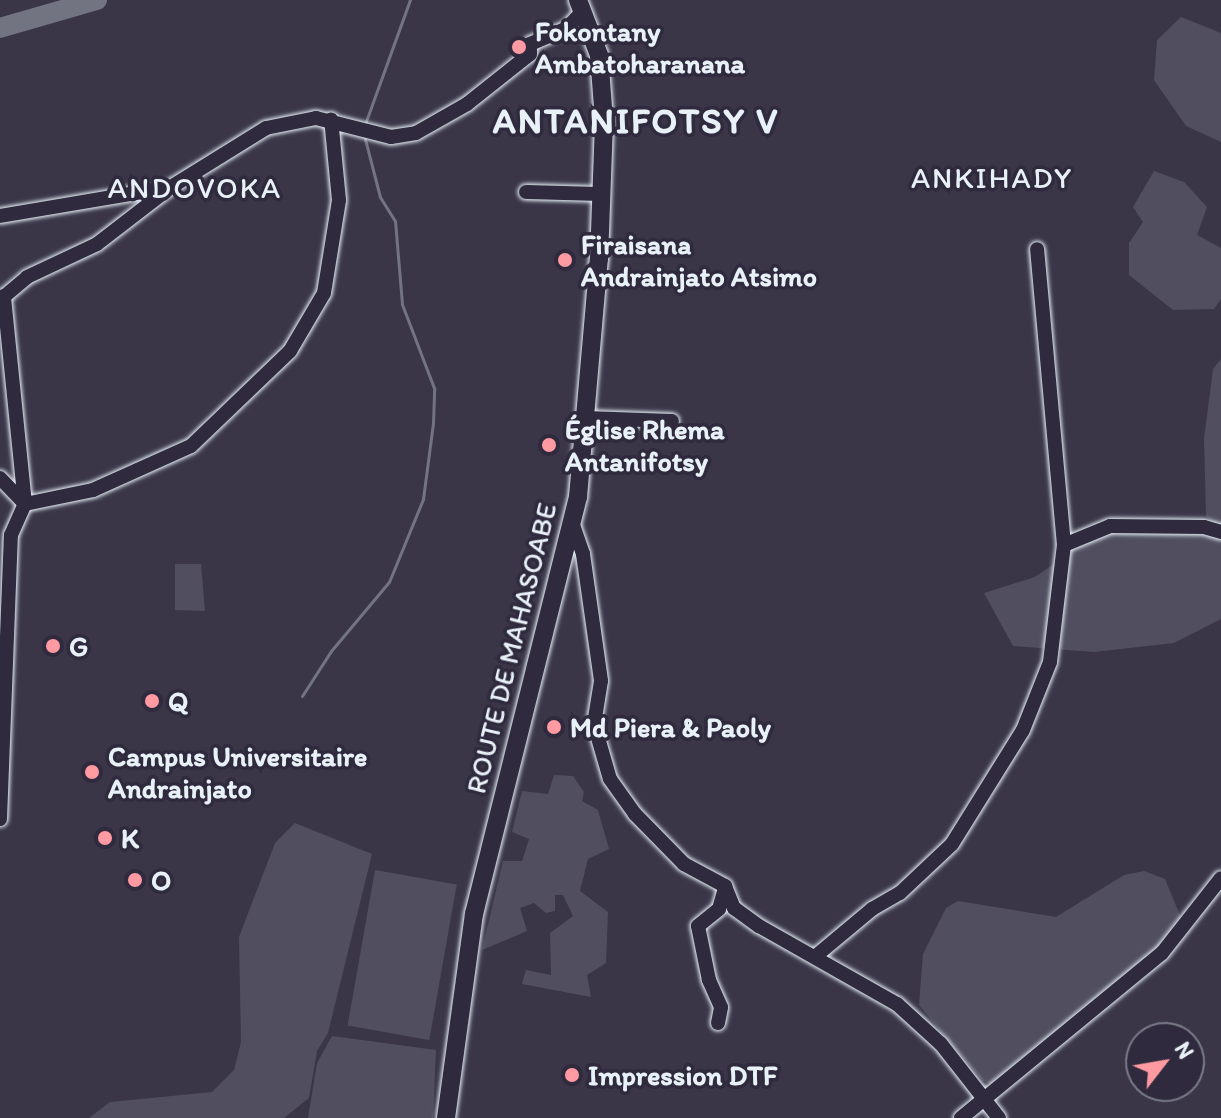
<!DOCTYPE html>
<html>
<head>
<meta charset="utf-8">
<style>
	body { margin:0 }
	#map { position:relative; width:1221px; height:1118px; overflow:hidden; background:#3a3648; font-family:Itim,sans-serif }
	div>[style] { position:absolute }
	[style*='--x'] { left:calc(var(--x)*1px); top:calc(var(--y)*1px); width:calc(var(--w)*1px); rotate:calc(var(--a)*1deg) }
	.green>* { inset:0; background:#504e5f; transform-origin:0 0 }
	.stream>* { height:3px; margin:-1.5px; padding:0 1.5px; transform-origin:1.5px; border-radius:1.5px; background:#737482 }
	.river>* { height:20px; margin:-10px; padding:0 10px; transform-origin:10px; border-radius:10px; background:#737482 }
	.roads { filter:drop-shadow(0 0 2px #e8f1f8) drop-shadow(0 0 2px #e8f1f8) }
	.street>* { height:14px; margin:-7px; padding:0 7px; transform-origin:7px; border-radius:7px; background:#2f2a3d }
	.secondary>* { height:18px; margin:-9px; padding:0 9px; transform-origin:9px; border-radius:9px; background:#2f2a3d }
	.dots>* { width:22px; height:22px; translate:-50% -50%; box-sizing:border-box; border:4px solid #2f2a3d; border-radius:50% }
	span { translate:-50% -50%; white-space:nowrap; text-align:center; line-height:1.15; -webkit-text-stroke:7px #2f2a3d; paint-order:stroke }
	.poi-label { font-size:28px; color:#e8f1f8; font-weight:700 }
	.left { translate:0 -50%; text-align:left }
	.street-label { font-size:28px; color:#e8f1f8 }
	.neighbourhood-label { font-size:30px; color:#e8f1f8; letter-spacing:2px }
	.district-label { font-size:36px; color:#e8f1f8; font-weight:700; letter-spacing:2px }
	.north { position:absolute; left:1125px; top:1022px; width:80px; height:80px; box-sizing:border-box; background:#2f2a3d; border:2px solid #797a88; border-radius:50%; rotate:59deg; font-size:22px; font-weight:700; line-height:32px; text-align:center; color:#e8f1f8 }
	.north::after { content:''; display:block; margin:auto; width:28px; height:36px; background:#ff9aa2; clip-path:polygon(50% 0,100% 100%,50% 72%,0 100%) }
</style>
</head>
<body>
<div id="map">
	<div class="green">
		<div style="clip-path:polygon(1181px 17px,1221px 33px,1221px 142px,1186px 126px,1154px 80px,1157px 40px)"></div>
		<div style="clip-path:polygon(1154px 171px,1184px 182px,1207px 207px,1197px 235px,1221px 248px,1221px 299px,1214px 309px,1173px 310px,1129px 275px,1129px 243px,1143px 222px,1133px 207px)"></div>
		<div style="clip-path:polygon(1221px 359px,1221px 528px,1206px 516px,1204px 439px,1213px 369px)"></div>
		<div style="clip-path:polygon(1099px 529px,1202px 533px,1221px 539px,1221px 619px,1174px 643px,1094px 652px,1013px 646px,984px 593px,1035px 577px,1058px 561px,1061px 552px)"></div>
		<div style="clip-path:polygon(175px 564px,201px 564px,205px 611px,175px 610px)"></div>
		<div style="clip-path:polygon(554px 775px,573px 776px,584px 792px,582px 801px,598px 810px,609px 849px,588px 859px,580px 891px,608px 912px,606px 963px,587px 975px,591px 997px,522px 984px,526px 970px,551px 975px,550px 933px,573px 916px,563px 895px,555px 895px,555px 911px,546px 913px,534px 903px,520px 908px,527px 931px,482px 950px,503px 861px,522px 861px,529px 839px,512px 832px,522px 791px,548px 794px)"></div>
		<div style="clip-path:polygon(295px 823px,372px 854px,328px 1033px,317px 1051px,309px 1098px,284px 1118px,89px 1118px,110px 1102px,212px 1092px,234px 1070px,241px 1042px,239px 937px,275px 843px)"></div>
		<div style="left:375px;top:870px;width:83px;height:158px;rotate:10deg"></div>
		<div style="clip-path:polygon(1144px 871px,1165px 879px,1182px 920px,1167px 940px,994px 1085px,983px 1081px,919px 1005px,923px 954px,946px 908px,958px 901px,1056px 917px,1124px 875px)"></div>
		<div style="clip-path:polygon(332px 1036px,436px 1050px,433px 1118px,308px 1118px,317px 1063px)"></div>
	</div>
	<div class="stream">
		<div style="--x:365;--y:124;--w:132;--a:-70.1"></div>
		<div style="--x:302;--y:696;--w:54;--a:-57.2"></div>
		<div style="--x:331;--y:651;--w:90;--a:-50"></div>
		<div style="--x:389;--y:582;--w:90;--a:-67.7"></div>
		<div style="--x:423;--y:499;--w:77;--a:-82.5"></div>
		<div style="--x:433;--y:423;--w:35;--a:-88"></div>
		<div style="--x:434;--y:388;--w:90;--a:-110.9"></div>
		<div style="--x:402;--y:304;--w:83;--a:-94.8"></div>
		<div style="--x:395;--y:221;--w:28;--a:-122"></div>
		<div style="--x:380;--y:197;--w:64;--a:-104.5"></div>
	</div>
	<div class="river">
		<div style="--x:0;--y:28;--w:101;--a:-16.1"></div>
	</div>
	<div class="roads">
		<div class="street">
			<div style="--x:526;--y:192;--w:75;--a:1.5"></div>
			<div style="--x:0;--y:216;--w:167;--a:-9.6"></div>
			<div style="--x:0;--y:300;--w:35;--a:-40"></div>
			<div style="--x:27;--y:277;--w:77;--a:-25.2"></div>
			<div style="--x:97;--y:244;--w:93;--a:-37.6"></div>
			<div style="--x:171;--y:187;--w:112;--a:-31.8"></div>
			<div style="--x:266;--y:128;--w:51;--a:-11.3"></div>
			<div style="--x:316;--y:118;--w:77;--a:14.2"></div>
			<div style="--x:391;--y:137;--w:25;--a:-9"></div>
			<div style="--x:416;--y:133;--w:59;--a:-29.6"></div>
			<div style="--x:467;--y:104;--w:80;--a:-38.4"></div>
			<div style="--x:530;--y:54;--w:10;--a:-90"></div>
			<div style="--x:530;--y:44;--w:39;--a:-23"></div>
			<div style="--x:566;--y:29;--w:23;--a:-47"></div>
			<div style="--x:586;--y:418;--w:86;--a:2"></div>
			<div style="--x:0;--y:478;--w:36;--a:46"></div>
			<div style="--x:25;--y:504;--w:69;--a:-11.6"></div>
			<div style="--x:93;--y:490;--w:107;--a:-24.2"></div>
			<div style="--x:191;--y:446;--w:137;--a:-43.8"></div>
			<div style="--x:290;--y:351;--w:67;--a:-59.6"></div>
			<div style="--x:324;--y:293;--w:94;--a:-80.8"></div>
			<div style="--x:339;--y:200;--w:81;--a:-95.6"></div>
			<div style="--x:572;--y:522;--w:34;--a:71"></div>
			<div style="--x:583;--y:554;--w:128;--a:81.9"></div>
			<div style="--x:601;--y:681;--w:44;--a:99.2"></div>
			<div style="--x:594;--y:724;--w:57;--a:73.8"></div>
			<div style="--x:610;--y:779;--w:43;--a:54.5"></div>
			<div style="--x:635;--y:814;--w:70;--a:45.6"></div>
			<div style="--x:684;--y:864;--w:47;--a:28.2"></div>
			<div style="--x:725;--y:886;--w:24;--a:68"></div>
			<div style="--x:734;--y:908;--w:31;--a:36"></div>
			<div style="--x:759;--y:926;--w:159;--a:29.5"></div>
			<div style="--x:897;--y:1004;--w:59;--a:42.3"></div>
			<div style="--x:941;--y:1044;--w:94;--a:51.9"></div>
			<div style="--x:1064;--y:545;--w:50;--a:-22.4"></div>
			<div style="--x:1110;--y:526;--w:94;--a:0.6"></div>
			<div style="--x:1204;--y:527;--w:18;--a:16"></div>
			<div style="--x:0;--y:819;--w:284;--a:-87.8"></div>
			<div style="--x:11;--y:535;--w:34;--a:-66"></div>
			<div style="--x:25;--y:504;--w:209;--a:-95.8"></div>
			<div style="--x:817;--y:955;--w:72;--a:-39.9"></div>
			<div style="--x:872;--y:909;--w:32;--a:-30"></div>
			<div style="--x:900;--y:893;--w:71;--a:-43.3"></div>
			<div style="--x:952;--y:844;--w:134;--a:-58.1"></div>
			<div style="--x:1023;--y:730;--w:73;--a:-68.3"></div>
			<div style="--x:1050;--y:662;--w:118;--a:-83.2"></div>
			<div style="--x:1064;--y:545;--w:297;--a:-95.2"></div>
			<div style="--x:718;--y:1023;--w:16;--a:-79"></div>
			<div style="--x:721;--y:1007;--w:30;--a:-114"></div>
			<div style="--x:709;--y:980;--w:55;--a:-101.5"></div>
			<div style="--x:698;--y:926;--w:27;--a:-39"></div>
			<div style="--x:719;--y:909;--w:22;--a:-74"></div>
			<div style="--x:961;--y:1118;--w:260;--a:-39.4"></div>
			<div style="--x:1162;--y:953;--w:95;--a:-51.8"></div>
		</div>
		<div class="secondary">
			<div style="--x:446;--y:1118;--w:206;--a:-82.2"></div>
			<div style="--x:474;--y:914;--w:430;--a:-76"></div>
			<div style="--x:578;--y:497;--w:239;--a:-85"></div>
			<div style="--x:599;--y:259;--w:139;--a:-87.9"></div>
			<div style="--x:604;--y:120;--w:65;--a:-94.4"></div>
			<div style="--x:599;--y:55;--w:59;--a:-110.9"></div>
		</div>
	</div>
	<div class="dots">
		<div style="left:519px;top:47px;background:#ff9aa2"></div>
		<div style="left:565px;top:260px;background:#ff9aa2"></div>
		<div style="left:549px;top:445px;background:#ff9aa2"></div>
		<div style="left:53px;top:646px;background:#ff9aa2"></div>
		<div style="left:152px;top:701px;background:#ff9aa2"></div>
		<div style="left:554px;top:727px;background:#ff9aa2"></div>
		<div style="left:92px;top:772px;background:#ff9aa2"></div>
		<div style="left:105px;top:838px;background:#ff9aa2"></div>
		<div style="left:135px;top:880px;background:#ff9aa2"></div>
		<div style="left:572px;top:1075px;background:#ff9aa2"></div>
	</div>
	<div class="poi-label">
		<span class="left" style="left:535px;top:47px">Fokontany<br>Ambatoharanana</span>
		<span class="left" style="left:581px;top:260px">Firaisana<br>Andrainjato Atsimo</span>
		<span class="left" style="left:565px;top:445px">Église Rhema<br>Antanifotsy</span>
		<span class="left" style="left:69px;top:646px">G</span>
		<span class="left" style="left:168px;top:701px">Q</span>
		<span class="left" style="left:570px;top:727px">Md Piera &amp; Paoly</span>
		<span class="left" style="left:108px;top:772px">Campus Universitaire<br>Andrainjato</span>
		<span class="left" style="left:121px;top:838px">K</span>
		<span class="left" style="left:151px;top:880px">O</span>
		<span class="left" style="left:588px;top:1075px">Impression DTF</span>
	</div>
	<div class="street-label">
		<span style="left:511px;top:648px;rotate:-76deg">ROUTE DE MAHASOABE</span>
	</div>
	<div class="neighbourhood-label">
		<span style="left:992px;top:178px">ANKIHADY</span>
		<span style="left:195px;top:188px">ANDOVOKA</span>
	</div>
	<div class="district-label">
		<span style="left:636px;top:121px">ANTANIFOTSY V</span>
	</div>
	<div class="north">N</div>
</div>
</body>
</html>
